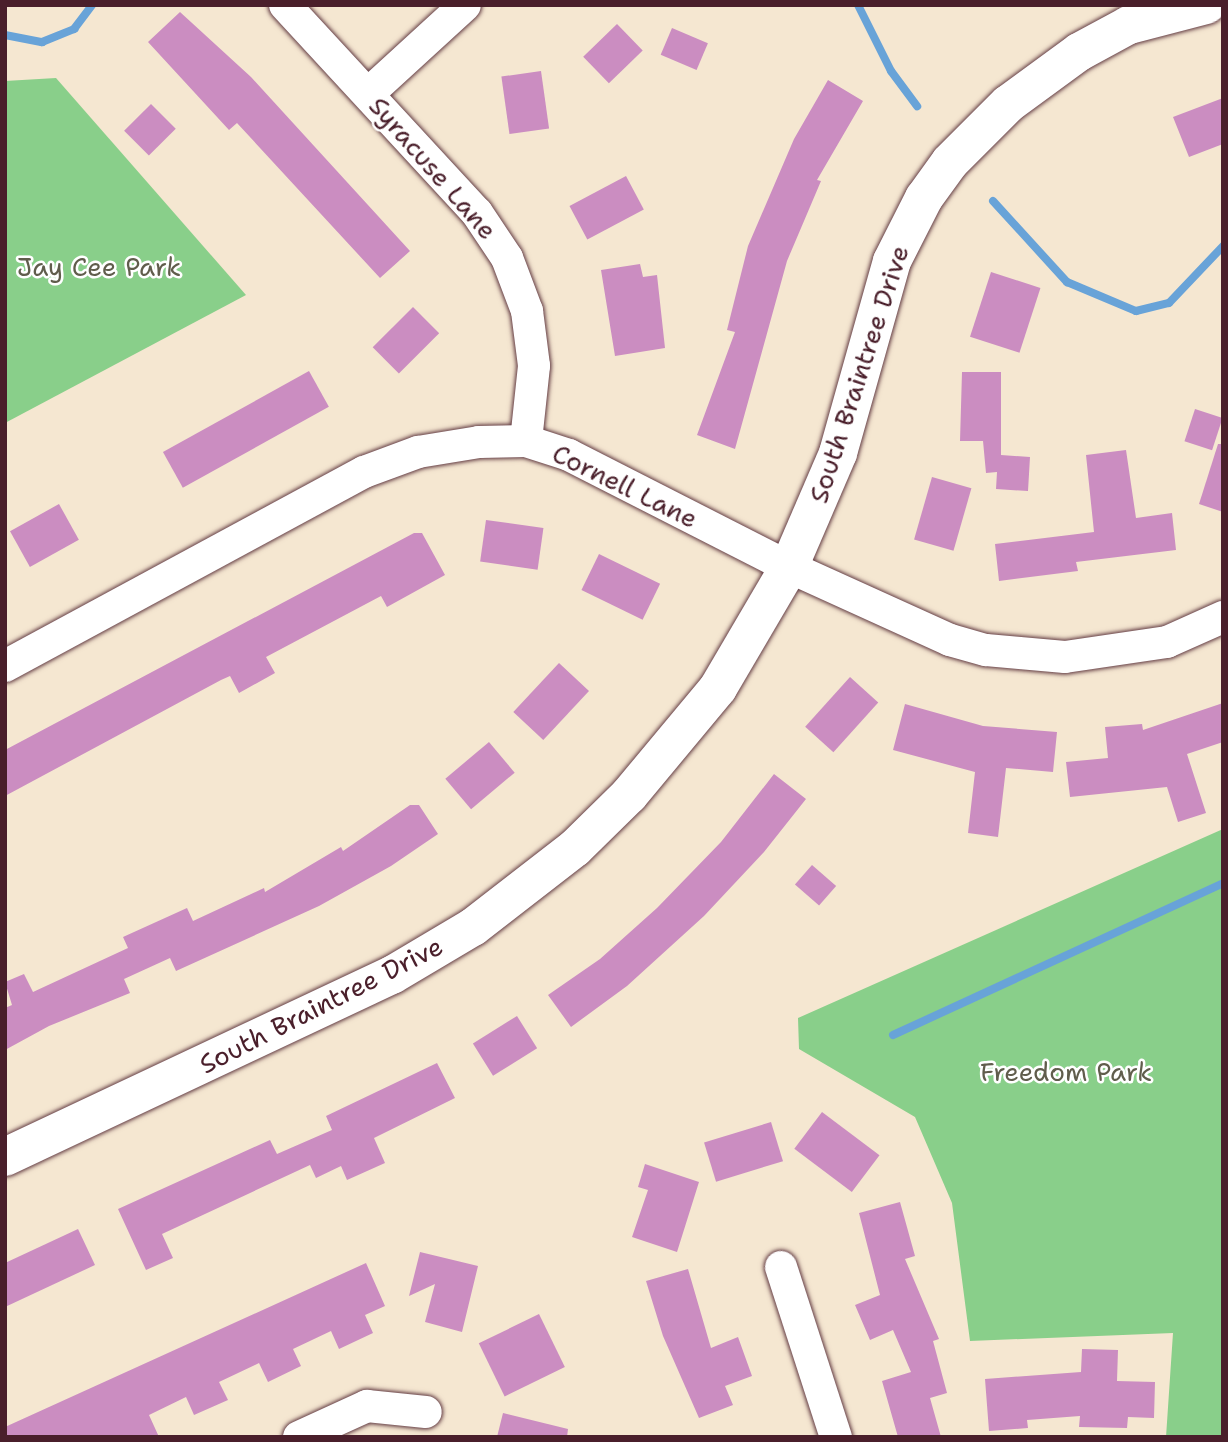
<!DOCTYPE html>
<html>
<head>
<meta charset="utf-8">
<style>
	body { margin:0 }
	#map { position:relative; width:1228px; height:1442px; overflow:hidden; background:#f5e7d1; font-family:"Shantell Sans",sans-serif }
	div>[style] { position:absolute }
	[style*='--x'] { left:calc(var(--x)*1px); top:calc(var(--y)*1px); width:calc(var(--w)*1px); rotate:calc(var(--a)*1deg) }
	.green>* { inset:0; background:#89cf8a }
	.stream>* { height:8px; margin:-4px; padding:0 4px; transform-origin:4px; border-radius:4px; background:#68a3d8 }
	.building>* { inset:0; background:#cb8dc1; transform-origin:0 0 }
	.roads { filter:drop-shadow(0 0 2px #643d44) drop-shadow(0 0 2px #643d44) }
	.minor>* { height:32px; margin:-16px; padding:0 16px; transform-origin:16px; border-radius:16px; background:#fff }
	.tertiary>* { height:38px; margin:-19px; padding:0 19px; transform-origin:19px; border-radius:19px; background:#fff }
	span { translate:-50% -50%; white-space:nowrap; text-align:center; line-height:1.15; -webkit-text-stroke:5px #fff; paint-order:stroke }
	.street-label { font-size:26px; color:#4a1f2b }
	.park-label { font-size:26px; color:#605d4c }
	.frame { position:absolute; inset:0; border:7px solid #4a1f2b; pointer-events:none }
</style>
</head>
<body>
<div id="map">
	<div class="green">
		<div style="clip-path:polygon(56px 78px,246px 295px,5px 423px,5px 81px)"></div>
		<div style="clip-path:polygon(1223px 829px,1223px 1437px,1166px 1437px,1173px 1333px,970px 1341px,952px 1203px,915px 1117px,799px 1049px,798px 1018px)"></div>
	</div>
	<div class="stream">
		<div style="--x:858;--y:5;--w:74;--a:63.4"></div>
		<div style="--x:891;--y:71;--w:44;--a:53.4"></div>
		<div style="--x:5;--y:35;--w:38;--a:11"></div>
		<div style="--x:42;--y:42;--w:35;--a:-22"></div>
		<div style="--x:74;--y:29;--w:30;--a:-53"></div>
		<div style="--x:993;--y:201;--w:110;--a:47.6"></div>
		<div style="--x:1067;--y:282;--w:75;--a:22.8"></div>
		<div style="--x:1136;--y:311;--w:34;--a:-14"></div>
		<div style="--x:1169;--y:303;--w:79;--a:-46.5"></div>
		<div style="--x:893;--y:1035;--w:363;--a:-24.7"></div>
	</div>
	<div class="building">
		<div style="clip-path:polygon(180px 12px,251px 77px,410px 251px,380px 278px,237px 123px,229px 130px,148px 42px)"></div>
		<div style="left:617px;top:24px;width:37px;height:47px;rotate:46deg"></div>
		<div style="left:672px;top:28px;width:39px;height:29px;rotate:23deg"></div>
		<div style="left:541px;top:71px;width:58px;height:40px;rotate:82deg"></div>
		<div style="clip-path:polygon(828px 80px,863px 101px,817px 180px,821px 181px,787px 261px,735px 449px,697px 435px,735px 332px,727px 330px,748px 246px,794px 139px)"></div>
		<div style="clip-path:polygon(1223px 98px,1223px 144px,1189px 157px,1173px 117px)"></div>
		<div style="left:151px;top:104px;width:35px;height:38px;rotate:45deg"></div>
		<div style="left:626px;top:176px;width:38px;height:64px;rotate:62deg"></div>
		<div style="clip-path:polygon(640px 264px,643px 277px,657px 275px,665px 348px,615px 356px,601px 270px)"></div>
		<div style="left:991px;top:272px;width:52px;height:68px;rotate:18deg"></div>
		<div style="left:413px;top:307px;width:37px;height:57px;rotate:45deg"></div>
		<div style="left:309px;top:371px;width:41px;height:167px;rotate:61deg"></div>
		<div style="clip-path:polygon(962px 372px,1001px 372px,1001px 455px,1030px 457px,1028px 491px,996px 489px,997px 472px,986px 473px,983px 441px,960px 441px)"></div>
		<div style="left:1195px;top:409px;width:29px;height:34px;rotate:18deg"></div>
		<div style="clip-path:polygon(1218px 444px,1223px 444px,1223px 512px,1199px 504px)"></div>
		<div style="clip-path:polygon(1126px 450px,1136px 518px,1172px 513px,1176px 550px,1076px 562px,1078px 571px,999px 581px,995px 544px,1094px 532px,1086px 455px)"></div>
		<div style="left:932px;top:477px;width:41px;height:65px;rotate:16deg"></div>
		<div style="left:59px;top:504px;width:41px;height:56px;rotate:61deg"></div>
		<div style="left:486px;top:520px;width:58px;height:42px;rotate:8deg"></div>
		<div style="clip-path:polygon(414px 533px,422px 533px,445px 575px,387px 607px,381px 596px,266px 657px,275px 673px,239px 693px,230px 676px,221px 680px,5px 796px,5px 750px)"></div>
		<div style="left:599px;top:554px;width:68px;height:40px;rotate:26deg"></div>
		<div style="left:559px;top:663px;width:41px;height:67px;rotate:43deg"></div>
		<div style="left:850px;top:677px;width:38px;height:67px;rotate:42deg"></div>
		<div style="clip-path:polygon(1223px 703px,1223px 742px,1187px 754px,1206px 813px,1178px 822px,1167px 787px,1070px 797px,1066px 762px,1108px 758px,1105px 727px,1142px 724px,1143px 730px)"></div>
		<div style="clip-path:polygon(905px 704px,983px 726px,1057px 732px,1053px 772px,1006px 768px,998px 837px,968px 833px,975px 772px,893px 750px)"></div>
		<div style="left:489px;top:742px;width:40px;height:57px;rotate:50deg"></div>
		<div style="clip-path:polygon(774px 774px,806px 799px,764px 852px,704px 916px,627px 986px,571px 1027px,548px 995px,600px 959px,657px 908px,721px 842px)"></div>
		<div style="clip-path:polygon(410px 805px,419px 805px,438px 834px,391px 866px,319px 906px,176px 971px,170px 958px,124px 979px,130px 993px,49px 1026px,5px 1050px,5px 1008px,12px 1005px,5px 982px,24px 974px,33px 992px,128px 948px,123px 937px,187px 908px,193px 921px,264px 888px,265px 892px,341px 847px,343px 851px)"></div>
		<div style="left:812px;top:865px;width:32px;height:26px;rotate:41deg"></div>
		<div style="left:517px;top:1016px;width:38px;height:52px;rotate:58deg"></div>
		<div style="clip-path:polygon(437px 1063px,455px 1098px,374px 1138px,385px 1163px,347px 1180px,341px 1166px,316px 1178px,310px 1165px,162px 1234px,173px 1258px,146px 1270px,118px 1209px,270px 1140px,277px 1154px,332px 1130px,326px 1116px)"></div>
		<div style="left:822px;top:1112px;width:72px;height:46px;rotate:37deg"></div>
		<div style="left:771px;top:1122px;width:41px;height:70px;rotate:73deg"></div>
		<div style="clip-path:polygon(645px 1164px,699px 1182px,677px 1252px,632px 1237px,648px 1190px,638px 1187px)"></div>
		<div style="clip-path:polygon(900px 1202px,915px 1256px,905px 1259px,939px 1339px,933px 1341px,947px 1393px,930px 1398px,941px 1437px,898px 1437px,882px 1381px,911px 1372px,893px 1330px,870px 1340px,855px 1305px,880px 1295px,859px 1213px)"></div>
		<div style="clip-path:polygon(78px 1229px,95px 1265px,5px 1307px,5px 1263px)"></div>
		<div style="clip-path:polygon(420px 1252px,478px 1266px,462px 1332px,425px 1322px,435px 1284px,409px 1296px)"></div>
		<div style="clip-path:polygon(366px 1263px,385px 1306px,365px 1315px,373px 1333px,339px 1349px,331px 1331px,293px 1349px,301px 1366px,268px 1382px,259px 1363px,219px 1382px,228px 1400px,194px 1415px,186px 1397px,149px 1415px,159px 1437px,5px 1437px,5px 1427px)"></div>
		<div style="clip-path:polygon(688px 1269px,711px 1348px,738px 1337px,752px 1376px,725px 1386px,733px 1405px,699px 1418px,663px 1336px,646px 1281px)"></div>
		<div style="left:539px;top:1314px;width:59px;height:67px;rotate:64deg"></div>
		<div style="clip-path:polygon(1082px 1349px,1118px 1350px,1117px 1381px,1155px 1382px,1154px 1418px,1128px 1417px,1127px 1428px,1079px 1427px,1080px 1416px,1027px 1420px,1028px 1428px,989px 1431px,985px 1379px,1081px 1372px)"></div>
		<div style="clip-path:polygon(503px 1413px,568px 1429px,567px 1437px,497px 1437px)"></div>
	</div>
	<div class="roads">
		<div class="minor">
			<div style="--x:285;--y:5;--w:283;--a:47.3"></div>
			<div style="--x:477;--y:213;--w:54;--a:56.3"></div>
			<div style="--x:507;--y:258;--w:57;--a:69.3"></div>
			<div style="--x:527;--y:311;--w:55;--a:82.7"></div>
			<div style="--x:534;--y:366;--w:75;--a:96.1"></div>
			<div style="--x:369;--y:93;--w:130;--a:-42.5"></div>
			<div style="--x:5;--y:666;--w:408;--a:-28.4"></div>
			<div style="--x:364;--y:472;--w:58;--a:-20.3"></div>
			<div style="--x:418;--y:452;--w:62;--a:-9.3"></div>
			<div style="--x:479;--y:442;--w:47;--a:-1.2"></div>
			<div style="--x:526;--y:441;--w:45;--a:18"></div>
			<div style="--x:569;--y:455;--w:247;--a:27"></div>
			<div style="--x:789;--y:567;--w:177;--a:24.4"></div>
			<div style="--x:950;--y:640;--w:37;--a:16"></div>
			<div style="--x:986;--y:650;--w:79;--a:5.1"></div>
			<div style="--x:1065;--y:657;--w:103;--a:-8.4"></div>
			<div style="--x:1167;--y:642;--w:61;--a:-24.1"></div>
			<div style="--x:781;--y:1267;--w:179;--a:72.1"></div>
			<div style="--x:299;--y:1437;--w:75;--a:-24.5"></div>
			<div style="--x:367;--y:1406;--w:59;--a:5.8"></div>
		</div>
		<div class="tertiary">
			<div style="--x:5;--y:1157;--w:428;--a:-25.2"></div>
			<div style="--x:392;--y:975;--w:94;--a:-30.7"></div>
			<div style="--x:473;--y:927;--w:129;--a:-37.8"></div>
			<div style="--x:575;--y:848;--w:76;--a:-44.5"></div>
			<div style="--x:629;--y:795;--w:139;--a:-50.2"></div>
			<div style="--x:718;--y:688;--w:140;--a:-59.6"></div>
			<div style="--x:789;--y:567;--w:124;--a:-66.7"></div>
			<div style="--x:838;--y:453;--w:199;--a:-74.3"></div>
			<div style="--x:892;--y:261;--w:71;--a:-63.1"></div>
			<div style="--x:924;--y:198;--w:44;--a:-54.2"></div>
			<div style="--x:950;--y:162;--w:82;--a:-45"></div>
			<div style="--x:1008;--y:104;--w:88;--a:-36.2"></div>
			<div style="--x:1079;--y:52;--w:57;--a:-28.4"></div>
			<div style="--x:1129;--y:25;--w:80;--a:-14.6"></div>
		</div>
	</div>
	<div class="street-label">
		<span style="left:433px;top:168px;rotate:49deg">Syracuse Lane</span>
		<span style="left:859px;top:374px;rotate:-72deg">South Braintree Drive</span>
		<span style="left:625px;top:486px;rotate:26deg">Cornell Lane</span>
		<span style="left:321px;top:1005px;rotate:-27deg">South Braintree Drive</span>
	</div>
	<div class="park-label">
		<span style="left:99px;top:267px">Jay Cee Park</span>
		<span style="left:1066px;top:1072px">Freedom Park</span>
	</div>
	<div class="frame"></div>
</div>
</body>
</html>
